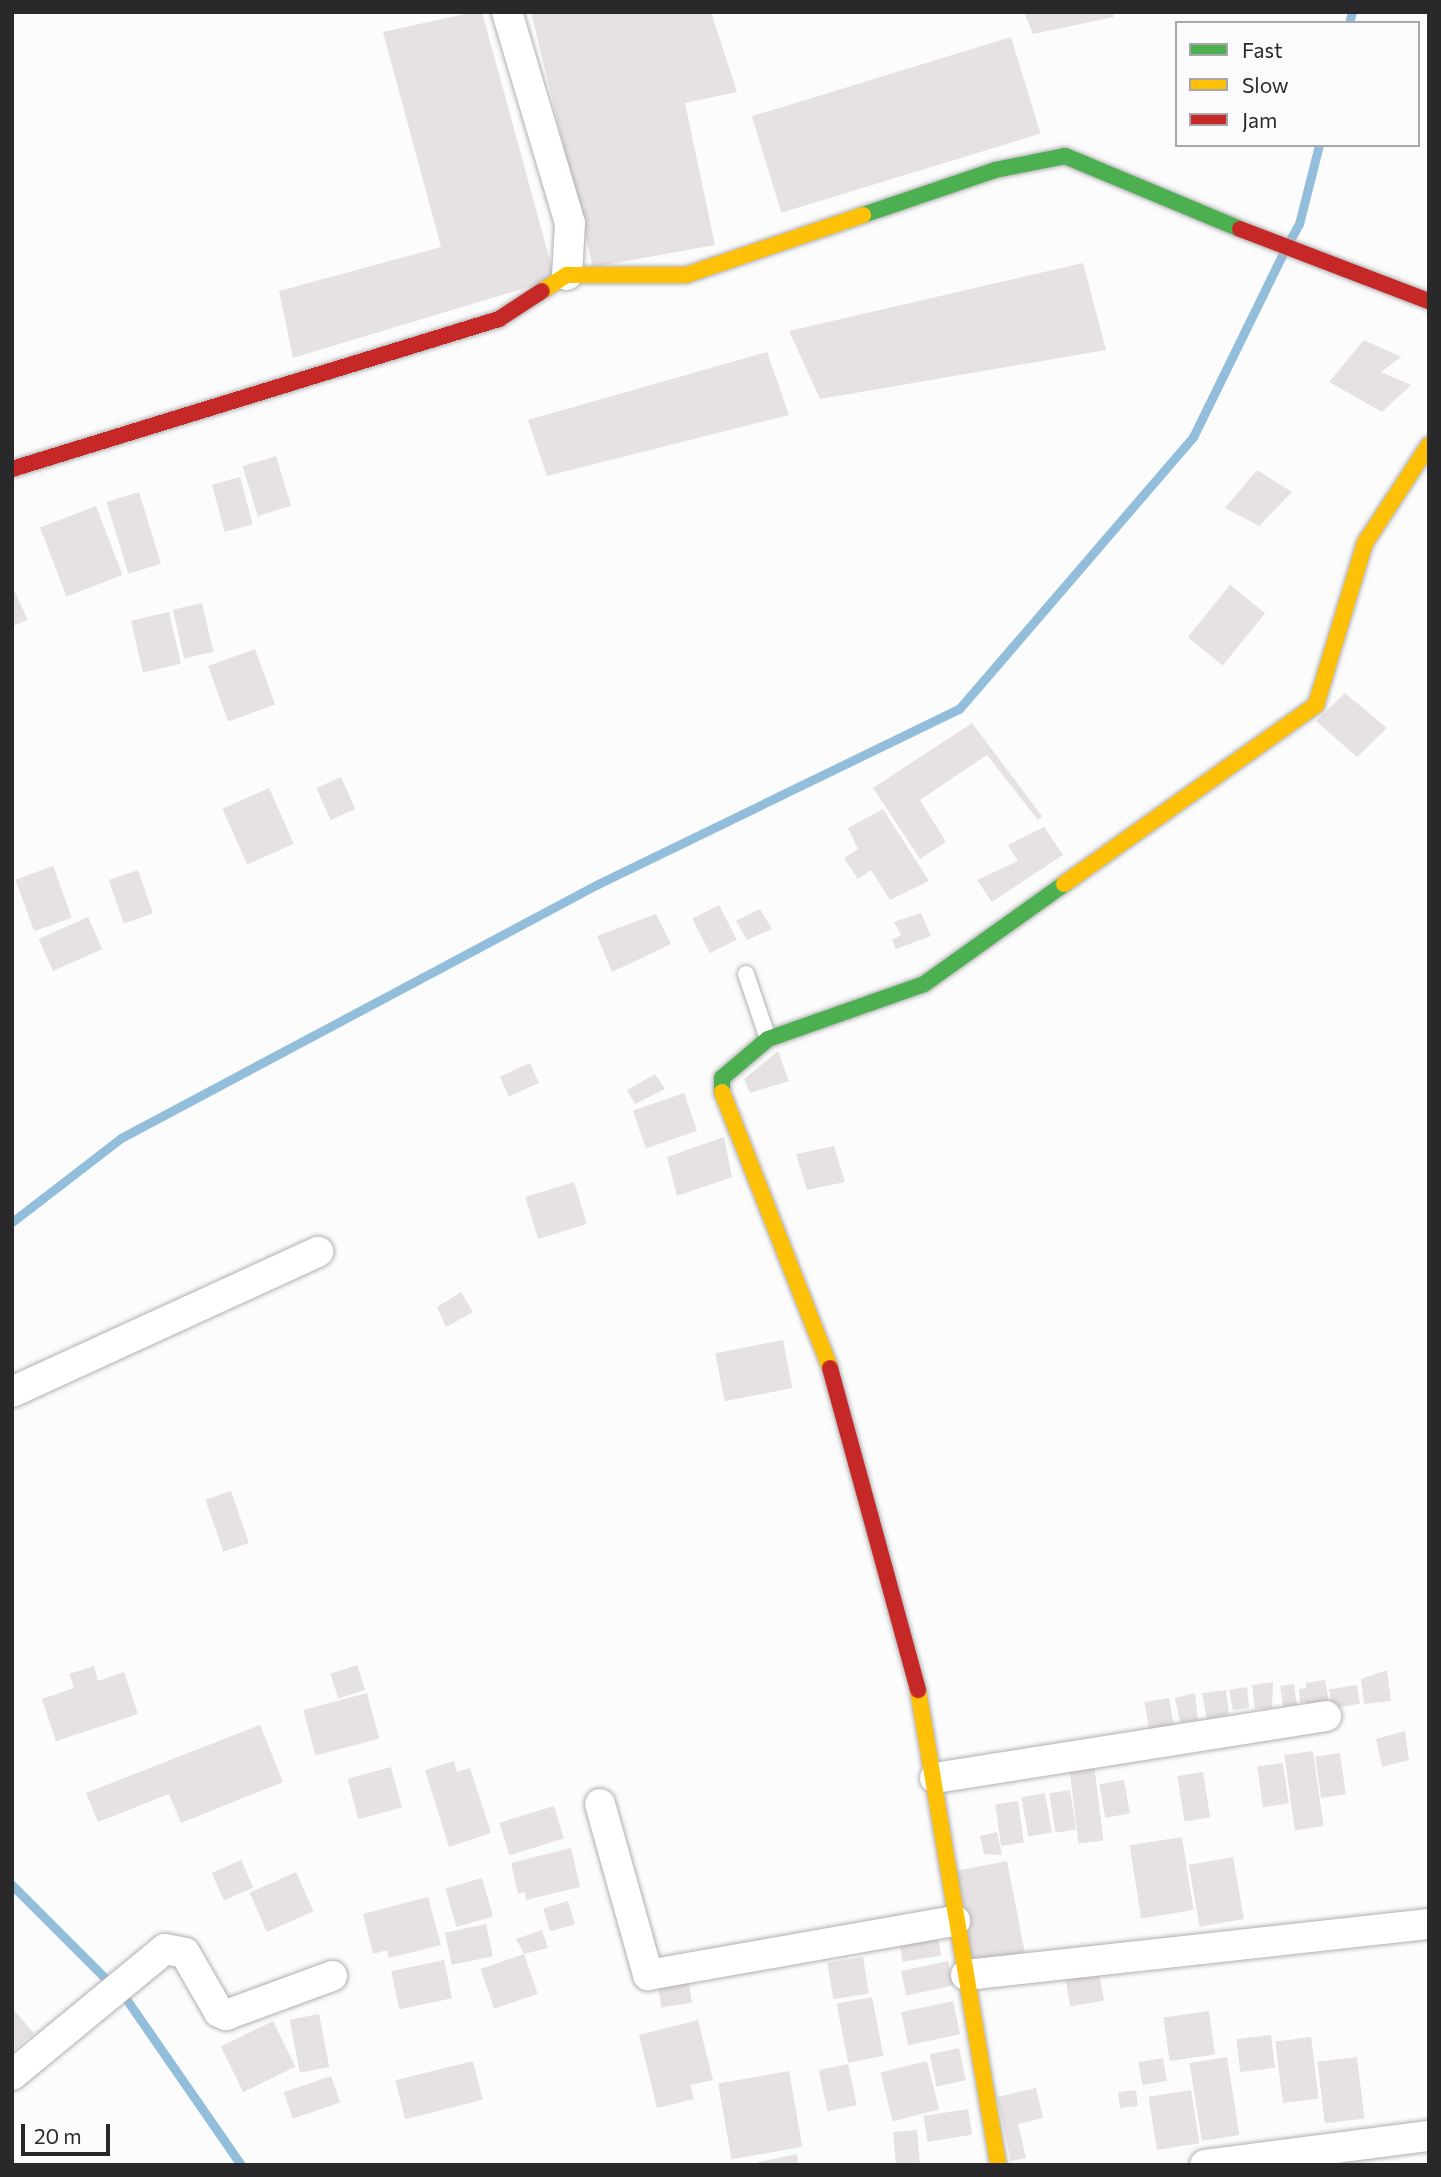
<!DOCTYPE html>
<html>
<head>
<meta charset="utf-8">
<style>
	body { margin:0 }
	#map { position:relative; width:1441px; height:2177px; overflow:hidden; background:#fcfcfd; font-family:Commissioner,sans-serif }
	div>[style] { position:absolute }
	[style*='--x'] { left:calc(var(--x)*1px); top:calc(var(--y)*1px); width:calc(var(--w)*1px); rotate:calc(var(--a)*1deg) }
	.stream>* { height:9px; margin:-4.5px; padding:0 4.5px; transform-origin:4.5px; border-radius:4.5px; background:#92bedb }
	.building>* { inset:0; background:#e6e1e3; transform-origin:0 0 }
	.roads { filter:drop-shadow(0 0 2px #b0b0b2) drop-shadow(0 0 2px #b0b0b2) }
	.lane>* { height:16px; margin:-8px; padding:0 8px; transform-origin:8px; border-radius:8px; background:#fff }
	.street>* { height:30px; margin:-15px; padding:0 15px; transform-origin:15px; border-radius:15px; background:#fff }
	.fast>* { height:16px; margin:-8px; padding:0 8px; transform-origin:8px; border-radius:8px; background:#4caf50 }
	.slow>* { height:16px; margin:-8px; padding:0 8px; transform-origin:8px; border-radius:8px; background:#ffc107 }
	.jam>* { height:16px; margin:-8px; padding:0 8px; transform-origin:8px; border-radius:8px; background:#c62828 }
	span { translate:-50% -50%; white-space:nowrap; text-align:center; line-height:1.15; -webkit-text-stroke:5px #fbfbfe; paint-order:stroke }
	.frame { position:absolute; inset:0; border:14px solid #29292c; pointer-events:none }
	.legend { position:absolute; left:1175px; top:21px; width:245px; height:126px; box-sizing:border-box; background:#fbfbfe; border:2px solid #a7a7aa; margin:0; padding:9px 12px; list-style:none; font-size:21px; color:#29292c }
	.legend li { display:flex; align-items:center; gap:14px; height:35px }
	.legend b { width:35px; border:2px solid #a7a7aa }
	.scale { position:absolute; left:21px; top:2124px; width:89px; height:32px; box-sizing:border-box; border:4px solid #29292c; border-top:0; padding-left:9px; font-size:21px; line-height:24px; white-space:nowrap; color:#29292c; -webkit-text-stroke:5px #fbfbfe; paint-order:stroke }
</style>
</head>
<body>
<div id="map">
	<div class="stream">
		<div style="--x:1349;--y:23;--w:11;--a:-75"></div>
		<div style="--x:1290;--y:240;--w:18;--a:-61"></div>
		<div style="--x:1299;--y:224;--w:81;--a:-75.8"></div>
		<div style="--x:12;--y:1222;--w:138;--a:-37.6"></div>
		<div style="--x:121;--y:1138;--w:540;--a:-28.04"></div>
		<div style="--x:598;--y:884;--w:401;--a:-25.9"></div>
		<div style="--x:959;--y:709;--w:359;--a:-49.3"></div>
		<div style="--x:1193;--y:437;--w:203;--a:-63.9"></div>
		<div style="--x:12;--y:1885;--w:136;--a:45"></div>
		<div style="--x:122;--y:1993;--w:209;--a:55.3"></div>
	</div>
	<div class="building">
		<div style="clip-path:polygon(474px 12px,482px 12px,555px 279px,293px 358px,279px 291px,441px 247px,383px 32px)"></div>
		<div style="clip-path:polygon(531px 12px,711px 12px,737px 92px,685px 103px,715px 245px,593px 267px)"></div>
		<div style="clip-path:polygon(1024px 12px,1112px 12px,1114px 17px,1033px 34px)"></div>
		<div style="left:1011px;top:37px;width:101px;height:271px;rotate:73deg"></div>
		<div style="clip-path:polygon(1083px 263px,1106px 350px,820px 399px,789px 331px)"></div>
		<div style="clip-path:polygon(1364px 340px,1401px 357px,1381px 372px,1411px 385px,1382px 412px,1329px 382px)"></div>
		<div style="clip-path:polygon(767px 352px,789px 415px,547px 476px,528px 420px)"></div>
		<div style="left:276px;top:456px;width:52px;height:35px;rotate:73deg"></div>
		<div style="clip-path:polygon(1257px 470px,1292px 492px,1259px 526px,1225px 508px)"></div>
		<div style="left:240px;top:477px;width:49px;height:29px;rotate:75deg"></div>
		<div style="left:139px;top:492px;width:75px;height:34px;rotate:73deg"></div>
		<div style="left:96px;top:506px;width:74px;height:60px;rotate:69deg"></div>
		<div style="left:1230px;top:585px;width:45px;height:67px;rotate:39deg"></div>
		<div style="clip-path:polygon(12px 586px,28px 620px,12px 626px)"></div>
		<div style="left:202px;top:603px;width:50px;height:30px;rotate:77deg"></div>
		<div style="left:169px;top:612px;width:53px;height:39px;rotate:77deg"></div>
		<div style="left:255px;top:649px;width:59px;height:50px;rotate:70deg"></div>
		<div style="clip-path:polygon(1345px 693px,1387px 728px,1357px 757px,1316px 721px)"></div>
		<div style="clip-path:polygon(972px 723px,1042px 816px,1038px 820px,987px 755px,920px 800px,946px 842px,920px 859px,873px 788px)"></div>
		<div style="left:341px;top:777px;width:35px;height:27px;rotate:66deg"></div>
		<div style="left:269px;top:788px;width:61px;height:51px;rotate:66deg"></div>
		<div style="clip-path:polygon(883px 809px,929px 881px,890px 900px,871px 870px,858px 879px,844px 858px,858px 849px,848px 828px)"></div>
		<div style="clip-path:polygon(1044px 827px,1063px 855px,992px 902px,977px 880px,1018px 861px,1008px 845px)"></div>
		<div style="left:53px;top:866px;width:55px;height:40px;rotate:70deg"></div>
		<div style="left:138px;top:870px;width:46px;height:31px;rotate:71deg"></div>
		<div style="left:719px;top:905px;width:39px;height:30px;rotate:63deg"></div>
		<div style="clip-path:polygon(760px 909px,772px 929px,747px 940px,736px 921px)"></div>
		<div style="clip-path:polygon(921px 913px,931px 936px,896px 949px,892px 940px,901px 935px,894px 922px)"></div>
		<div style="clip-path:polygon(656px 914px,671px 944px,612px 972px,597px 936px)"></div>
		<div style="left:88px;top:917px;width:35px;height:54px;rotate:66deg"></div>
		<div style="clip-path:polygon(778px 1051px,789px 1081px,750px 1093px,744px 1079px)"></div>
		<div style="left:530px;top:1063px;width:22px;height:33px;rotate:66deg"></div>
		<div style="clip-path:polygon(655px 1074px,665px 1089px,635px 1104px,627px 1090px)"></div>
		<div style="left:684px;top:1093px;width:40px;height:54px;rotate:71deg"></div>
		<div style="clip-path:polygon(724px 1137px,732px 1177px,677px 1196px,667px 1157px)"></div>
		<div style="clip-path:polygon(834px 1146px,845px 1182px,807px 1190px,796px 1154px)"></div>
		<div style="left:574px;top:1182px;width:44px;height:51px;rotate:73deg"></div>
		<div style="clip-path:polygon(461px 1292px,473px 1312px,446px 1327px,437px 1307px)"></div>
		<div style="left:783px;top:1340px;width:49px;height:69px;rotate:79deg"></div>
		<div style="left:231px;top:1491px;width:55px;height:27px;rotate:71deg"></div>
		<div style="left:357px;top:1665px;width:26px;height:28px;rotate:72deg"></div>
		<div style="clip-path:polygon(94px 1666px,98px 1681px,124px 1672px,138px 1714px,56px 1741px,42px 1699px,74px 1688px,69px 1674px)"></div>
		<div style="clip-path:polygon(1387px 1670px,1391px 1701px,1364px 1704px,1361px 1679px)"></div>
		<div style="clip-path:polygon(1325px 1680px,1330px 1707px,1309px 1710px,1307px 1702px,1300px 1702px,1299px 1689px,1306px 1688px,1306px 1683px)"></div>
		<div style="clip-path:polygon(1273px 1682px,1272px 1708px,1255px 1709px,1252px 1685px)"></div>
		<div style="left:1294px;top:1684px;width:21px;height:14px;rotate:82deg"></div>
		<div style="left:1357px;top:1685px;width:19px;height:28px;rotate:81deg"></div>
		<div style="clip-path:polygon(1247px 1687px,1249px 1708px,1233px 1710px,1229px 1690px)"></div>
		<div style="clip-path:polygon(1226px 1690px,1229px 1714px,1207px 1719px,1202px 1693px)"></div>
		<div style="left:367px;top:1693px;width:47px;height:66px;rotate:75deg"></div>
		<div style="clip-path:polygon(1195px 1693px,1198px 1720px,1180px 1722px,1175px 1698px)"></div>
		<div style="left:1169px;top:1698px;width:28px;height:25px;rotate:80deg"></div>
		<div style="clip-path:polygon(260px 1725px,283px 1782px,181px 1823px,169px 1794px,98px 1822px,86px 1793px)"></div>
		<div style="clip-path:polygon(1405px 1731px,1409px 1760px,1382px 1767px,1376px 1739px)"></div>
		<div style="left:1313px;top:1751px;width:76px;height:29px;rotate:82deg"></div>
		<div style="left:1340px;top:1753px;width:42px;height:25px;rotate:82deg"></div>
		<div style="clip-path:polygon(454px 1761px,457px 1772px,470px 1768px,491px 1833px,449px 1847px,425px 1770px)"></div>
		<div style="left:1283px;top:1763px;width:41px;height:26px;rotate:82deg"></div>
		<div style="left:1094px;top:1764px;width:77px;height:25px;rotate:83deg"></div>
		<div style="left:391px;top:1767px;width:42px;height:45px;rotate:75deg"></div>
		<div style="left:1203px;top:1772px;width:46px;height:26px;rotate:81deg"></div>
		<div style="left:1124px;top:1780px;width:34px;height:25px;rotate:80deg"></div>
		<div style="left:1070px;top:1790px;width:40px;height:21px;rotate:81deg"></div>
		<div style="left:1045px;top:1793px;width:40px;height:24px;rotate:80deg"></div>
		<div style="left:1018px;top:1801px;width:42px;height:23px;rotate:82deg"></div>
		<div style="left:554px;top:1806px;width:34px;height:57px;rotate:73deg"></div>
		<div style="clip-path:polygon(997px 1832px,1002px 1855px,984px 1854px,980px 1836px)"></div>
		<div style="left:1182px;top:1837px;width:74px;height:53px;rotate:81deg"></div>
		<div style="clip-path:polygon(571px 1848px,580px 1887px,526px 1900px,525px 1892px,518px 1894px,511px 1863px)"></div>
		<div style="left:1233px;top:1857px;width:63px;height:45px;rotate:80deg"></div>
		<div style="left:241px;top:1860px;width:30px;height:32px;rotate:66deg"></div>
		<div style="left:1007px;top:1861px;width:98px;height:55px;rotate:79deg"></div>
		<div style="left:296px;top:1872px;width:43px;height:51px;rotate:66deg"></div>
		<div style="left:482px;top:1878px;width:40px;height:38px;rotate:74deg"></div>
		<div style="clip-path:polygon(428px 1897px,441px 1945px,389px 1958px,387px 1950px,373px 1954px,363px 1914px)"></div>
		<div style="left:568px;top:1901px;width:24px;height:26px;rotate:73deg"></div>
		<div style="left:486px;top:1924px;width:33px;height:42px;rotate:78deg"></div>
		<div style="clip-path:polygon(542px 1930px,548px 1948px,524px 1954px,516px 1939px)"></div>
		<div style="left:937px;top:1930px;width:26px;height:39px;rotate:81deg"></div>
		<div style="left:524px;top:1954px;width:42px;height:46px;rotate:71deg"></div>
		<div style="left:863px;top:1957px;width:37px;height:36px;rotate:81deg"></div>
		<div style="left:444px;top:1960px;width:39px;height:54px;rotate:78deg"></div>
		<div style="left:948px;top:1961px;width:25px;height:48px;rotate:78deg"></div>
		<div style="left:1099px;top:1973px;width:28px;height:34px;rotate:80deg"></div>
		<div style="left:688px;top:1978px;width:25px;height:31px;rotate:81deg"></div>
		<div style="left:872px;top:1997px;width:60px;height:36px;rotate:79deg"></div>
		<div style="left:953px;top:2001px;width:34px;height:53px;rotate:78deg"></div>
		<div style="clip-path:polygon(12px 2008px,34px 2033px,12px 2051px)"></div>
		<div style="left:1209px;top:2011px;width:44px;height:46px;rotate:82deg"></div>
		<div style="left:319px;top:2014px;width:54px;height:30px;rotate:79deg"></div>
		<div style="clip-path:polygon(698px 2020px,713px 2080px,690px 2085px,694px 2099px,657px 2108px,639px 2035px)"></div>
		<div style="left:273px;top:2021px;width:51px;height:58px;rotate:64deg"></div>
		<div style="left:1271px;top:2035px;width:33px;height:35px;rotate:83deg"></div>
		<div style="left:1311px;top:2037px;width:62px;height:36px;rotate:83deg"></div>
		<div style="left:959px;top:2048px;width:33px;height:30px;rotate:78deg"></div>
		<div style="left:1227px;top:2057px;width:79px;height:38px;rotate:81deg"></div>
		<div style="left:1357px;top:2057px;width:62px;height:40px;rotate:83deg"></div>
		<div style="left:1163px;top:2058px;width:23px;height:25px;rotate:80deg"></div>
		<div style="left:473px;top:2061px;width:40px;height:80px;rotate:76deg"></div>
		<div style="left:927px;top:2061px;width:50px;height:48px;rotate:76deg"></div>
		<div style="left:848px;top:2064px;width:42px;height:30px;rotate:78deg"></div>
		<div style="left:789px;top:2071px;width:77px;height:72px;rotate:80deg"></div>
		<div style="left:331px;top:2076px;width:28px;height:50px;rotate:71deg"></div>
		<div style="clip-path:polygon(1036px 2088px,1043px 2118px,1018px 2124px,1026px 2158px,1011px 2161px,997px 2097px)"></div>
		<div style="left:1136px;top:2090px;width:16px;height:18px;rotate:83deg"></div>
		<div style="left:1191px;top:2090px;width:54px;height:43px;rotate:81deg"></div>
		<div style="left:968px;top:2109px;width:26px;height:45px;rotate:81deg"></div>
		<div style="left:917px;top:2130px;width:35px;height:24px;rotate:85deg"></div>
		<div style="clip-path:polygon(797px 2154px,799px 2165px,759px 2165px,758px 2162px)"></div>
	</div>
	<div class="roads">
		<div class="lane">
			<div style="--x:746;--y:974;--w:69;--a:71.3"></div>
		</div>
		<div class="street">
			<div style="--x:507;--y:12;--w:220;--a:73.4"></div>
			<div style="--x:570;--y:223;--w:52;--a:93.3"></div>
			<div style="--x:12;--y:1392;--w:337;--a:-24.6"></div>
			<div style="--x:935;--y:1778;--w:396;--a:-9"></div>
			<div style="--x:600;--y:1804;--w:178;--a:74.3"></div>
			<div style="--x:648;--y:1975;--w:312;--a:-10"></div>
			<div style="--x:966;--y:1975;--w:466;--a:-6.3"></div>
			<div style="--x:12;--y:2075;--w:198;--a:-39.5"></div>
			<div style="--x:165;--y:1949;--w:20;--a:11"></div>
			<div style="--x:185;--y:1953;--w:68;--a:60"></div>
			<div style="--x:219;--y:2012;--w:8;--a:23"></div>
			<div style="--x:226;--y:2015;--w:113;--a:-20.2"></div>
			<div style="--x:1205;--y:2165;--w:226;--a:-7.4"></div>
		</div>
		<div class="fast">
			<div style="--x:863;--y:215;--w:139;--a:-18.8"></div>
			<div style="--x:995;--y:170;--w:71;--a:-11.3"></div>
			<div style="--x:1065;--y:156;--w:190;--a:22.6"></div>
			<div style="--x:722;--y:1092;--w:14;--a:-90"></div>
			<div style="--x:722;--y:1078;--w:60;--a:-40.3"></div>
			<div style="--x:768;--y:1039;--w:165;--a:-19.4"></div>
			<div style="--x:924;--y:984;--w:172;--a:-35.5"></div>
		</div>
		<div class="slow">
			<div style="--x:542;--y:291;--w:30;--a:-33"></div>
			<div style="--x:567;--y:275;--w:119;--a:0"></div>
			<div style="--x:686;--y:275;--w:187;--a:-18.7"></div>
			<div style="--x:1064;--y:884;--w:309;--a:-35.4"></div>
			<div style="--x:1316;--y:705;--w:169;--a:-73.2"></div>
			<div style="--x:1365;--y:543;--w:117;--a:-56.9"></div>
			<div style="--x:722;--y:1092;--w:296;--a:68.6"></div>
			<div style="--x:918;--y:1690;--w:482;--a:80.4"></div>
		</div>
		<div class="jam">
			<div style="--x:1240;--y:229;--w:202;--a:20.9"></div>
			<div style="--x:12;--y:469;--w:510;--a:-17.12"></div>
			<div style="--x:499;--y:319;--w:51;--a:-33.1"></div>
			<div style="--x:830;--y:1368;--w:334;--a:74.7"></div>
		</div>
	</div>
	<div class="frame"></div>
	<ul class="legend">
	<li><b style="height:9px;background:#4caf50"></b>Fast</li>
	<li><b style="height:9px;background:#ffc107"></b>Slow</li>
	<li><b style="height:9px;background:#c62828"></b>Jam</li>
	</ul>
	<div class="scale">20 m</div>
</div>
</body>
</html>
